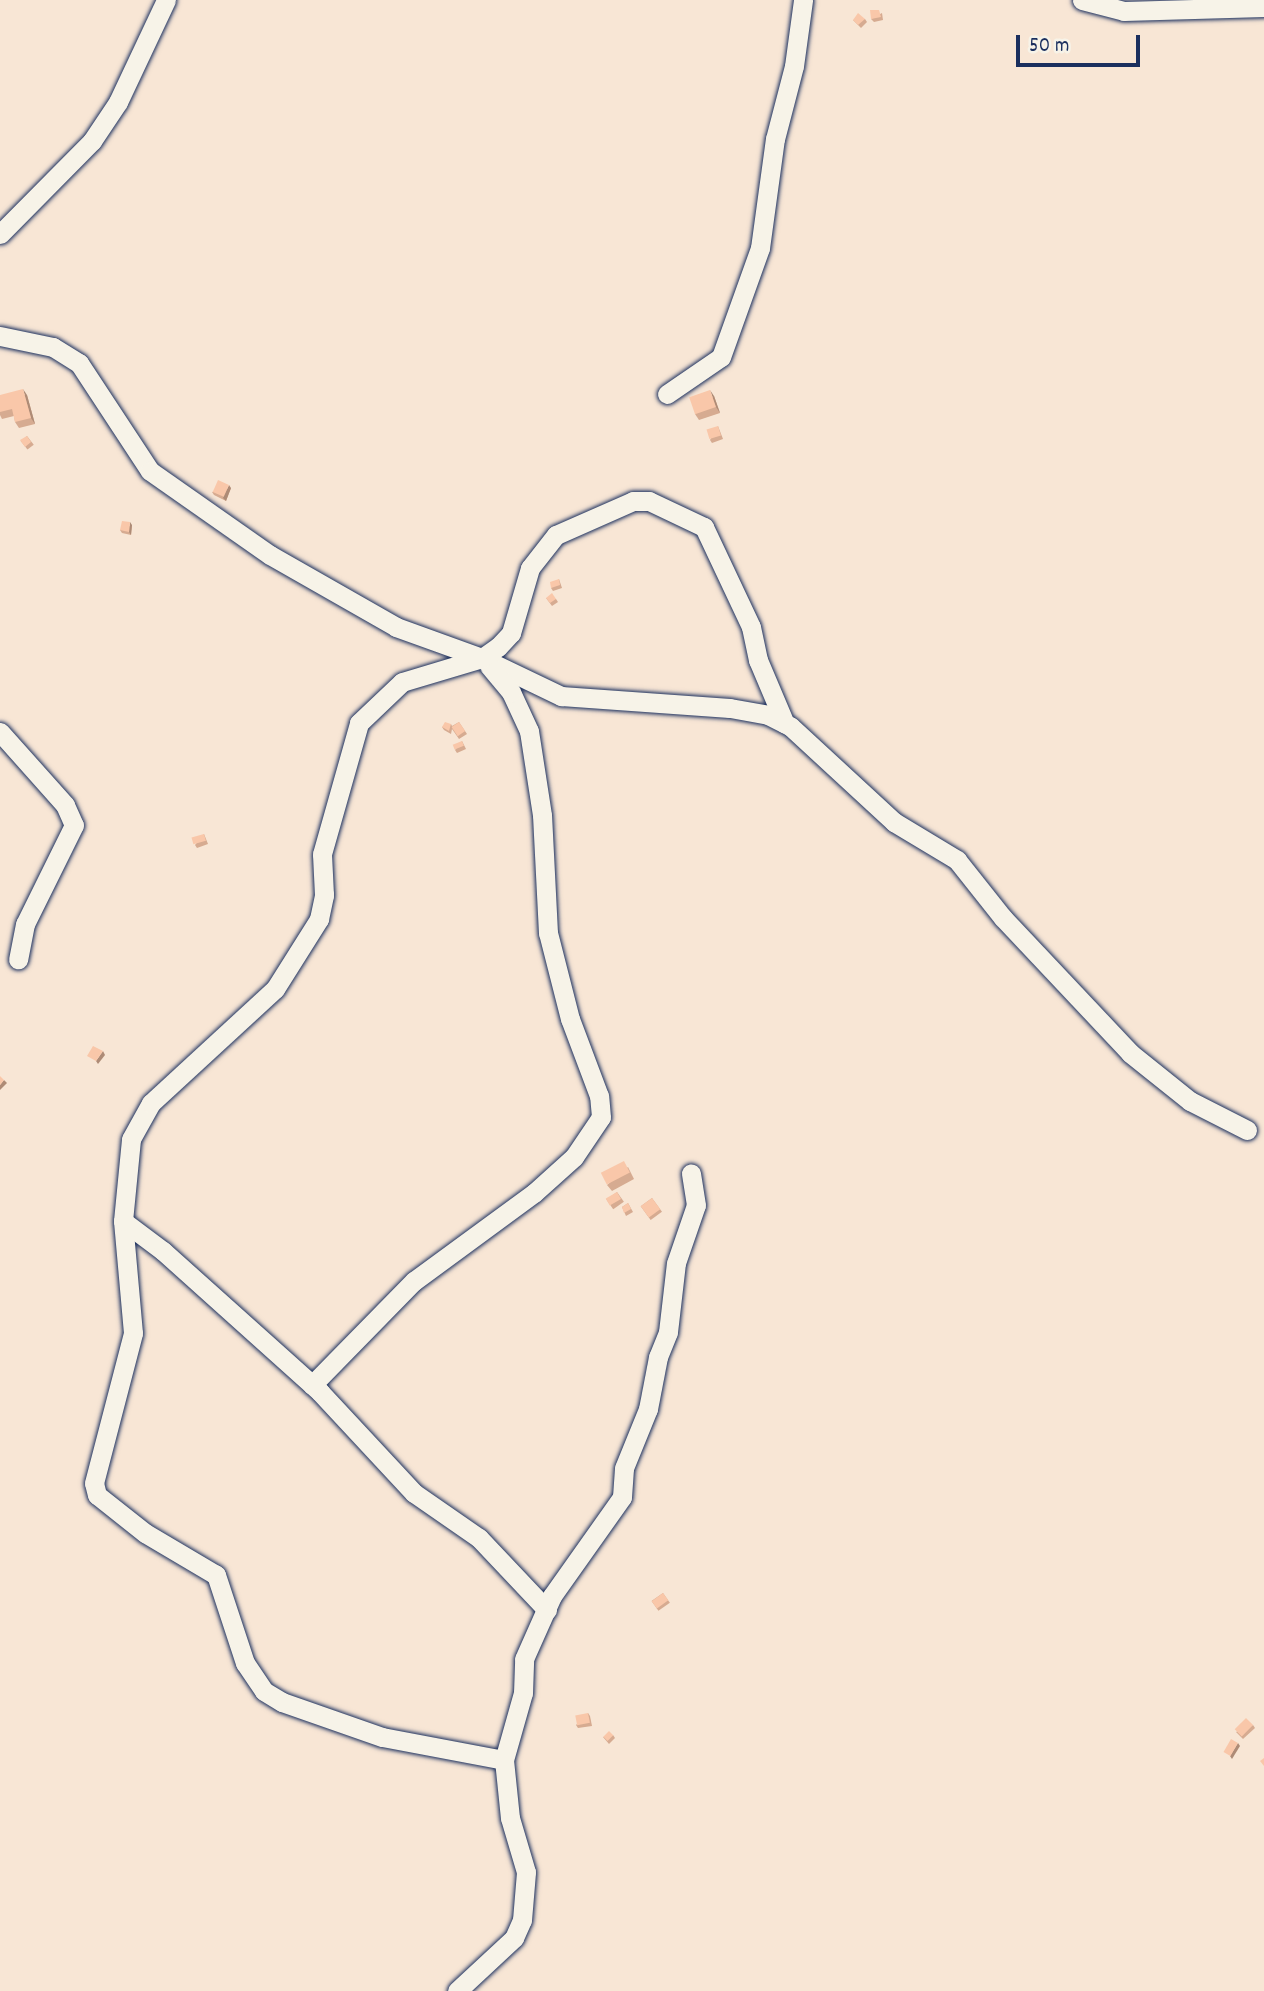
<!DOCTYPE html>
<html>
<head>
<meta charset="utf-8">
<style>
	body { margin:0 }
	#map { position:relative; width:1264px; height:1991px; overflow:hidden; background:#f8e6d5; font-family:Dekko,sans-serif }
	div>[style] { position:absolute }
	[style*='--x'] { left:calc(var(--x)*1px); top:calc(var(--y)*1px); width:calc(var(--w)*1px); rotate:calc(var(--a)*1deg) }
	.roads { filter:drop-shadow(0 0 2px #1b2f5e) drop-shadow(0 0 2px #1b2f5e) }
	.street>* { height:19px; margin:-9.5px; padding:0 9.5px; transform-origin:9.5px; border-radius:9.5px; background:#f7f3e8 }
	.wall>* { inset:0; background:#d6ab91; transform-origin:0 0 }
	.shaded-wall>* { inset:0; background:#ae8b76 }
	.building>* { inset:0; background:#f9c7a9; transform-origin:0 0 }
	span { translate:-50% -50%; white-space:nowrap; text-align:center; line-height:1.15; -webkit-text-stroke:5px #f7f3e8; paint-order:stroke }
	.scale { position:absolute; left:1016px; top:35px; width:124px; height:32px; box-sizing:border-box; border:4px solid #1b2f5e; border-top:0; padding-left:9px; font-size:21px; line-height:24px; white-space:nowrap; color:#1b2f5e; -webkit-text-stroke:5px #f7f3e8; paint-order:stroke }
</style>
</head>
<body>
<div id="map">
	<div class="roads">
		<div class="street">
			<div style="--x:1082;--y:0;--w:43;--a:14.7"></div>
			<div style="--x:1124;--y:11;--w:140;--a:-1.6"></div>
			<div style="--x:0;--y:234;--w:131;--a:-45.3"></div>
			<div style="--x:92;--y:141;--w:47;--a:-56.3"></div>
			<div style="--x:118;--y:102;--w:113;--a:-64.8"></div>
			<div style="--x:0;--y:336;--w:54;--a:11.7"></div>
			<div style="--x:53;--y:347;--w:31;--a:32"></div>
			<div style="--x:79;--y:363;--w:129;--a:56.7"></div>
			<div style="--x:150;--y:471;--w:146;--a:35"></div>
			<div style="--x:270;--y:555;--w:145;--a:29.7"></div>
			<div style="--x:396;--y:627;--w:91;--a:19.8"></div>
			<div style="--x:482;--y:658;--w:88;--a:25.7"></div>
			<div style="--x:561;--y:696;--w:169;--a:4.1"></div>
			<div style="--x:730;--y:708;--w:39;--a:10"></div>
			<div style="--x:768;--y:715;--w:25;--a:27"></div>
			<div style="--x:790;--y:726;--w:142;--a:42.7"></div>
			<div style="--x:894;--y:822;--w:74;--a:31.1"></div>
			<div style="--x:957;--y:860;--w:74;--a:51.6"></div>
			<div style="--x:1003;--y:918;--w:185;--a:46.7"></div>
			<div style="--x:1130;--y:1053;--w:77;--a:38.7"></div>
			<div style="--x:1190;--y:1101;--w:64;--a:27"></div>
			<div style="--x:667;--y:394;--w:65;--a:-34.4"></div>
			<div style="--x:721;--y:357;--w:116;--a:-70.3"></div>
			<div style="--x:760;--y:248;--w:110;--a:-82.2"></div>
			<div style="--x:775;--y:139;--w:75;--a:-75.4"></div>
			<div style="--x:794;--y:66;--w:67;--a:-82.2"></div>
			<div style="--x:0;--y:732;--w:98;--a:48.3"></div>
			<div style="--x:65;--y:805;--w:22;--a:66"></div>
			<div style="--x:74;--y:825;--w:110;--a:116.3"></div>
			<div style="--x:25;--y:924;--w:36;--a:101"></div>
			<div style="--x:123;--y:1221;--w:50;--a:36.9"></div>
			<div style="--x:163;--y:1251;--w:211;--a:41.9"></div>
			<div style="--x:320;--y:1392;--w:138;--a:47.1"></div>
			<div style="--x:414;--y:1493;--w:79;--a:34.7"></div>
			<div style="--x:479;--y:1538;--w:99;--a:46.6"></div>
			<div style="--x:312;--y:1385;--w:146;--a:-45.6"></div>
			<div style="--x:414;--y:1281;--w:149;--a:-36.3"></div>
			<div style="--x:534;--y:1193;--w:54;--a:-42"></div>
			<div style="--x:574;--y:1157;--w:48;--a:-56"></div>
			<div style="--x:601;--y:1117;--w:21;--a:-95"></div>
			<div style="--x:599;--y:1096;--w:82;--a:-110.6"></div>
			<div style="--x:570;--y:1019;--w:89;--a:-104.3"></div>
			<div style="--x:548;--y:933;--w:118;--a:-92.9"></div>
			<div style="--x:542;--y:815;--w:85;--a:-98.8"></div>
			<div style="--x:529;--y:731;--w:43;--a:-114.8"></div>
			<div style="--x:511;--y:692;--w:34;--a:-130"></div>
			<div style="--x:504;--y:1760;--w:124;--a:-169.3"></div>
			<div style="--x:382;--y:1737;--w:106;--a:-160.7"></div>
			<div style="--x:282;--y:1702;--w:21;--a:-149"></div>
			<div style="--x:264;--y:1691;--w:34;--a:-124"></div>
			<div style="--x:245;--y:1663;--w:93;--a:-108.2"></div>
			<div style="--x:216;--y:1575;--w:82;--a:-149.4"></div>
			<div style="--x:145;--y:1533;--w:61;--a:-141.6"></div>
			<div style="--x:97;--y:1495;--w:12;--a:-104"></div>
			<div style="--x:94;--y:1483;--w:155;--a:-75.4"></div>
			<div style="--x:133;--y:1333;--w:112;--a:-95.1"></div>
			<div style="--x:123;--y:1221;--w:82;--a:-84.4"></div>
			<div style="--x:131;--y:1139;--w:41;--a:-60.9"></div>
			<div style="--x:151;--y:1103;--w:168;--a:-42.6"></div>
			<div style="--x:275;--y:989;--w:83;--a:-57.8"></div>
			<div style="--x:319;--y:919;--w:25;--a:-78"></div>
			<div style="--x:324;--y:895;--w:41;--a:-92.8"></div>
			<div style="--x:322;--y:854;--w:136;--a:-74.2"></div>
			<div style="--x:359;--y:723;--w:59;--a:-43.6"></div>
			<div style="--x:402;--y:682;--w:84;--a:-16.7"></div>
			<div style="--x:482;--y:658;--w:19;--a:-35"></div>
			<div style="--x:498;--y:647;--w:19;--a:-47"></div>
			<div style="--x:511;--y:633;--w:68;--a:-73.7"></div>
			<div style="--x:530;--y:568;--w:42;--a:-51.8"></div>
			<div style="--x:556;--y:535;--w:84;--a:-23.8"></div>
			<div style="--x:633;--y:501;--w:16;--a:0"></div>
			<div style="--x:649;--y:501;--w:61;--a:25.3"></div>
			<div style="--x:704;--y:527;--w:110;--a:64.8"></div>
			<div style="--x:751;--y:627;--w:34;--a:78"></div>
			<div style="--x:758;--y:660;--w:69;--a:67.1"></div>
			<div style="--x:457;--y:1991;--w:78;--a:-42.9"></div>
			<div style="--x:514;--y:1938;--w:20;--a:-66"></div>
			<div style="--x:522;--y:1920;--w:48;--a:-85.2"></div>
			<div style="--x:526;--y:1872;--w:56;--a:-106.5"></div>
			<div style="--x:510;--y:1818;--w:58;--a:-95.9"></div>
			<div style="--x:504;--y:1760;--w:70;--a:-74.2"></div>
			<div style="--x:523;--y:1693;--w:34;--a:-88"></div>
			<div style="--x:524;--y:1659;--w:69;--a:-66"></div>
			<div style="--x:552;--y:1596;--w:121;--a:-54.7"></div>
			<div style="--x:622;--y:1497;--w:29;--a:-86"></div>
			<div style="--x:624;--y:1468;--w:64;--a:-67.9"></div>
			<div style="--x:648;--y:1409;--w:53;--a:-79.1"></div>
			<div style="--x:658;--y:1357;--w:27;--a:-68"></div>
			<div style="--x:668;--y:1332;--w:69;--a:-83.4"></div>
			<div style="--x:676;--y:1263;--w:61;--a:-71"></div>
			<div style="--x:696;--y:1205;--w:32;--a:-99"></div>
		</div>
	</div>
	<div class="wall">
		<div style="clip-path:polygon(882px 13px,883px 20px,874px 22px,871px 19px)"></div>
		<div style="clip-path:polygon(865px 19px,867px 22px,861px 28px,853px 20px)"></div>
		<div style="clip-path:polygon(0 395px,27px 395px,35px 424px,19px 428px,15px 422px,14px 416px,2px 419px,0 415px)"></div>
		<div style="clip-path:polygon(714px 396px,720px 413px,699px 420px,695px 414px)"></div>
		<div style="clip-path:polygon(718px 426px,723px 439px,712px 443px,710px 440px)"></div>
		<div style="left:27px;top:436px;width:11px;height:8px;rotate:52deg"></div>
		<div style="clip-path:polygon(231px 488px,226px 501px,214px 495px,212px 492px)"></div>
		<div style="clip-path:polygon(132px 525px,131px 535px,122px 533px,120px 530px)"></div>
		<div style="clip-path:polygon(559px 579px,562px 588px,553px 591px,551px 588px)"></div>
		<div style="clip-path:polygon(546px 598px,556px 599px,558px 602px,552px 606px)"></div>
		<div style="clip-path:polygon(459px 722px,467px 734px,459px 739px,452px 729px,451px 734px,444px 730px,442px 727px,451px 724px,452px 726px)"></div>
		<div style="clip-path:polygon(462px 741px,466px 749px,457px 753px,455px 750px)"></div>
		<div style="clip-path:polygon(204px 834px,208px 844px,197px 848px,195px 845px)"></div>
		<div style="clip-path:polygon(628px 1167px,634px 1179px,612px 1191px,607px 1185px)"></div>
		<div style="left:617px;top:1192px;width:12px;height:13px;rotate:55deg"></div>
		<div style="left:652px;top:1198px;width:17px;height:14px;rotate:54deg"></div>
		<div style="clip-path:polygon(628px 1203px,633px 1212px,626px 1216px,622px 1207px)"></div>
		<div style="left:663px;top:1593px;width:12px;height:14px;rotate:55deg"></div>
		<div style="clip-path:polygon(588px 1713px,590px 1716px,592px 1726px,578px 1728px,576px 1725px)"></div>
		<div style="clip-path:polygon(1253px 1725px,1255px 1728px,1243px 1739px,1236px 1732px)"></div>
		<div style="clip-path:polygon(613px 1735px,615px 1738px,609px 1744px,603px 1737px)"></div>
	</div>
	<div class="shaded-wall">
		<div style="clip-path:polygon(23px 389px,27px 395px,35px 424px,31px 418px)"></div>
		<div style="clip-path:polygon(710px 390px,714px 396px,720px 413px,716px 407px)"></div>
		<div style="clip-path:polygon(229px 485px,231px 488px,226px 501px,223px 498px)"></div>
		<div style="clip-path:polygon(130px 522px,132px 525px,131px 535px,129px 532px)"></div>
		<div style="clip-path:polygon(103px 1051px,105px 1055px,98px 1064px,96px 1061px)"></div>
		<div style="clip-path:polygon(4px 1080px,7px 1083px,0 1090px,0 1085px)"></div>
		<div style="clip-path:polygon(1238px 1743px,1240px 1746px,1232px 1759px,1230px 1756px)"></div>
	</div>
	<div class="building">
		<div style="clip-path:polygon(870px 10px,879px 10px,881px 17px,871px 19px)"></div>
		<div style="clip-path:polygon(858px 13px,865px 19px,858px 25px,853px 20px)"></div>
		<div style="clip-path:polygon(23px 389px,31px 418px,15px 422px,12px 409px,0 412px,0 395px)"></div>
		<div style="left:710px;top:390px;width:18px;height:22px;rotate:71deg"></div>
		<div style="left:718px;top:426px;width:10px;height:12px;rotate:73deg"></div>
		<div style="clip-path:polygon(27px 436px,31px 442px,25px 447px,20px 440px)"></div>
		<div style="left:218px;top:480px;width:12px;height:13px;rotate:24deg"></div>
		<div style="clip-path:polygon(122px 521px,130px 522px,129px 532px,120px 530px)"></div>
		<div style="clip-path:polygon(559px 579px,560px 585px,551px 588px,550px 582px)"></div>
		<div style="clip-path:polygon(552px 593px,556px 599px,550px 603px,546px 598px)"></div>
		<div style="clip-path:polygon(445px 722px,451px 724px,449px 731px,442px 727px)"></div>
		<div style="left:459px;top:722px;width:11px;height:9px;rotate:56deg"></div>
		<div style="left:462px;top:741px;width:5px;height:10px;rotate:68deg"></div>
		<div style="left:204px;top:834px;width:7px;height:13px;rotate:74deg"></div>
		<div style="clip-path:polygon(93px 1046px,103px 1051px,96px 1061px,87px 1056px)"></div>
		<div style="clip-path:polygon(0 1076px,4px 1080px,0 1085px)"></div>
		<div style="left:624px;top:1161px;width:13px;height:26px;rotate:63deg"></div>
		<div style="left:617px;top:1192px;width:8px;height:13px;rotate:60deg"></div>
		<div style="left:652px;top:1198px;width:14px;height:14px;rotate:54deg"></div>
		<div style="clip-path:polygon(628px 1203px,631px 1209px,624px 1213px,622px 1207px)"></div>
		<div style="left:663px;top:1593px;width:9px;height:14px;rotate:54deg"></div>
		<div style="left:588px;top:1713px;width:10px;height:13px;rotate:79deg"></div>
		<div style="left:1246px;top:1718px;width:10px;height:16px;rotate:45deg"></div>
		<div style="left:609px;top:1731px;width:6px;height:8px;rotate:45deg"></div>
		<div style="left:1231px;top:1739px;width:8px;height:15px;rotate:30deg"></div>
		<div style="clip-path:polygon(1264px 1758px,1264px 1766px,1260px 1761px)"></div>
	</div>
	<div class="scale">50 m</div>
</div>
</body>
</html>
